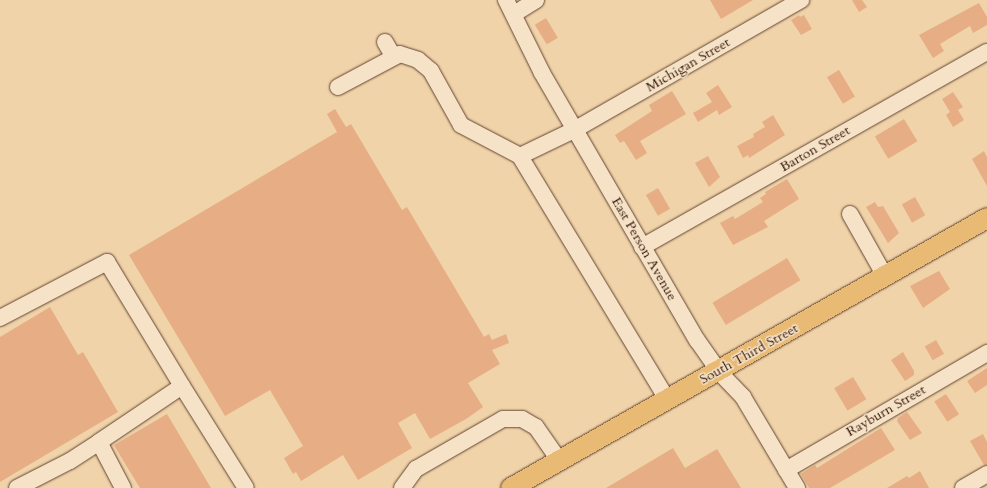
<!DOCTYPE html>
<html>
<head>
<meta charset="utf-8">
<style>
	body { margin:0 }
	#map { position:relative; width:987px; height:488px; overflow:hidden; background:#f0d3a9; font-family:Cardo,serif }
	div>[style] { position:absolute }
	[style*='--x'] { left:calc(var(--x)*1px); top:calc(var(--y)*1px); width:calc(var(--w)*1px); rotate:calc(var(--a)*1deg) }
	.building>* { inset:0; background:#e7ae85; transform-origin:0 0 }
	.roads { filter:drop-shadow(0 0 1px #634430) drop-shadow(0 0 1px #634430) }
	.minor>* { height:16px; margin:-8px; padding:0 8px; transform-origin:8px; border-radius:8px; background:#f5e2c7 }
	.major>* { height:20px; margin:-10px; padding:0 10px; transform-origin:10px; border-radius:10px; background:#e8ba74 }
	span { translate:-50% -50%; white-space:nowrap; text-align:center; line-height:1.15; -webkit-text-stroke:3px #f5e2c7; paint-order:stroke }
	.street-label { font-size:14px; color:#341507 }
</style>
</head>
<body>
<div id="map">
	<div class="building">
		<div style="clip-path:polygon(710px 0,753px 0,721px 19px)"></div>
		<div style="clip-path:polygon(852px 0,862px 0,867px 7px,859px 12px)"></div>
		<div style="clip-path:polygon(979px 3px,987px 17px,987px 25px,973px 33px,970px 26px,940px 44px,944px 51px,933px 58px,919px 35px)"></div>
		<div style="clip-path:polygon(799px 15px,800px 17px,804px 15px,812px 29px,801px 35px,791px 20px)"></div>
		<div style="left:546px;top:18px;width:23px;height:13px;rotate:59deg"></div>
		<div style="left:839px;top:70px;width:31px;height:14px;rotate:59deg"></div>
		<div style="clip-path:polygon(718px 85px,732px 107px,719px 115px,717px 110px,698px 122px,693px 113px,712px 102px,706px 93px)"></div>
		<div style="clip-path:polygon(672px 91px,686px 114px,640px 141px,647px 153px,636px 160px,624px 141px,620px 143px,615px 135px,652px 111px,649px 105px)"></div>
		<div style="clip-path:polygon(953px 92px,963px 107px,958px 110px,964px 120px,953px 127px,946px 115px,950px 112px,942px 99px)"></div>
		<div style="clip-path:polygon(335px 109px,346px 127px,351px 124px,402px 210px,407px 207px,484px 337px,489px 334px,492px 340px,506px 334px,509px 343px,492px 350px,500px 364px,468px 383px,483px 407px,466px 419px,430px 439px,415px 413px,398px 423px,412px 448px,358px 480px,343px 455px,301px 481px,296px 472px,293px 474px,284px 458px,303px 446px,270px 390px,225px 416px,129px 255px,337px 132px,327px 114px)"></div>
		<div style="clip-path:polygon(773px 115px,785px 135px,749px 158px,748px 155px,743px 158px,737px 146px,754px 137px,753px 134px,765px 127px,762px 122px)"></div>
		<div style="left:904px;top:119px;width:26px;height:34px;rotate:59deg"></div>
		<div style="clip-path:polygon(984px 151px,987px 157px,987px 186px,972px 159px)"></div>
		<div style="clip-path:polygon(708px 156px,720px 177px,709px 187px,695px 163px)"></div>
		<div style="clip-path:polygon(787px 179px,799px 199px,764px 221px,768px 227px,733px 245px,720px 223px,733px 216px,735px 219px,763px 202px,760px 198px,766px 194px,765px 192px)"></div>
		<div style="left:658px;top:188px;width:24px;height:14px;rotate:60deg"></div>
		<div style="left:915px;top:197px;width:21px;height:15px;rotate:61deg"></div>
		<div style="clip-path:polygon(875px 202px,878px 207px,883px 206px,899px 233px,888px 243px,866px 207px)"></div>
		<div style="left:787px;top:258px;width:26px;height:87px;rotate:59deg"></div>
		<div style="clip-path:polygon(939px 271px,950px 289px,923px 308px,910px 286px)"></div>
		<div style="clip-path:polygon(50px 307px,78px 355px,83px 352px,118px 412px,0 482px,0 337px)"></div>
		<div style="left:936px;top:340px;width:16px;height:13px;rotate:60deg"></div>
		<div style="clip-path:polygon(903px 352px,914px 371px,914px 375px,905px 381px,891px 360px)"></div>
		<div style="clip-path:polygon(987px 368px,987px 385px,975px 393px,967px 381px)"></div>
		<div style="left:853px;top:377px;width:26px;height:22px;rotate:59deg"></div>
		<div style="left:946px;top:394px;width:24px;height:14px;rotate:57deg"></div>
		<div style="clip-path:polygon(907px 412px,922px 433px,910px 440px,897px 421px,898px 418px)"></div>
		<div style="clip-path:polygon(167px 414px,211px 488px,140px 488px,121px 457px,114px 445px)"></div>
		<div style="clip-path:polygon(881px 428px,895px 450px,830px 488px,809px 488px,801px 474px,815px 465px,817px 468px)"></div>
		<div style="clip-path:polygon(983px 434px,987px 442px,987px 465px,984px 465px,970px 441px)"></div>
		<div style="clip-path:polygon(673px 448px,685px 468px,717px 449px,741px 488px,606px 488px)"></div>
		<div style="clip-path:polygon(920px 471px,929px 488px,887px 488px,907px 476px,909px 478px)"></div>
	</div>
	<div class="roads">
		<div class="minor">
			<div style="--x:506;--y:0;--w:81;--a:63.7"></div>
			<div style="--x:542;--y:73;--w:309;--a:59.9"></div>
			<div style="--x:697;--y:340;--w:39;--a:55"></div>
			<div style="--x:719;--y:372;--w:35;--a:46"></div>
			<div style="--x:743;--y:397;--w:106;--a:59.3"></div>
			<div style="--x:514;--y:14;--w:26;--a:-32"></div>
			<div style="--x:385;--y:42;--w:16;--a:60"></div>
			<div style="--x:338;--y:87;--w:70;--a:-28"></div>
			<div style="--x:400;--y:54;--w:19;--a:18"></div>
			<div style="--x:418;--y:60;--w:17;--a:40"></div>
			<div style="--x:431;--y:71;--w:62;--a:60.9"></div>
			<div style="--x:461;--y:125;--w:67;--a:27.7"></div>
			<div style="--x:850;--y:214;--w:71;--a:60.6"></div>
			<div style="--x:642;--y:247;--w:396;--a:-29.5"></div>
			<div style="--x:0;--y:318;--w:121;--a:-27.6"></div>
			<div style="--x:107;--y:262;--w:145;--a:58.8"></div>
			<div style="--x:667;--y:399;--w:284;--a:-121.2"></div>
			<div style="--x:520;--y:156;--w:60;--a:-25.7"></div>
			<div style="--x:574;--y:130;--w:262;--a:-29.8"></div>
			<div style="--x:99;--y:442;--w:100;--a:-34"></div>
			<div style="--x:182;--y:386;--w:120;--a:57.9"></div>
			<div style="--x:786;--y:470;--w:233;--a:-30.2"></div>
			<div style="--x:17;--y:488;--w:59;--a:-27"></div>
			<div style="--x:70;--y:461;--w:35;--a:-33"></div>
			<div style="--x:99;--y:442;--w:52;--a:62.4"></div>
			<div style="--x:402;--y:488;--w:24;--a:-54"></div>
			<div style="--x:416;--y:469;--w:100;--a:-29.9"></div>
			<div style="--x:503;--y:419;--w:19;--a:0"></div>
			<div style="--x:522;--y:419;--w:16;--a:30"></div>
			<div style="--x:536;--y:427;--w:40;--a:55.1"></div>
			<div style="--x:963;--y:488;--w:28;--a:-30"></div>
		</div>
		<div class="major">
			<div style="--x:511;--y:488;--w:547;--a:-29.56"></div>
		</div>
	</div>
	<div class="street-label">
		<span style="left:688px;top:65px;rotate:-30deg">Michigan Street</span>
		<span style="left:815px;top:149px;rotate:-30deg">Barton Street</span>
		<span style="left:644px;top:249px;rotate:60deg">East Person Avenue</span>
		<span style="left:749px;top:354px;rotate:-29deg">South Third Street</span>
		<span style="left:886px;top:411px;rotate:-30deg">Rayburn Street</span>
	</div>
</div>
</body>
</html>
